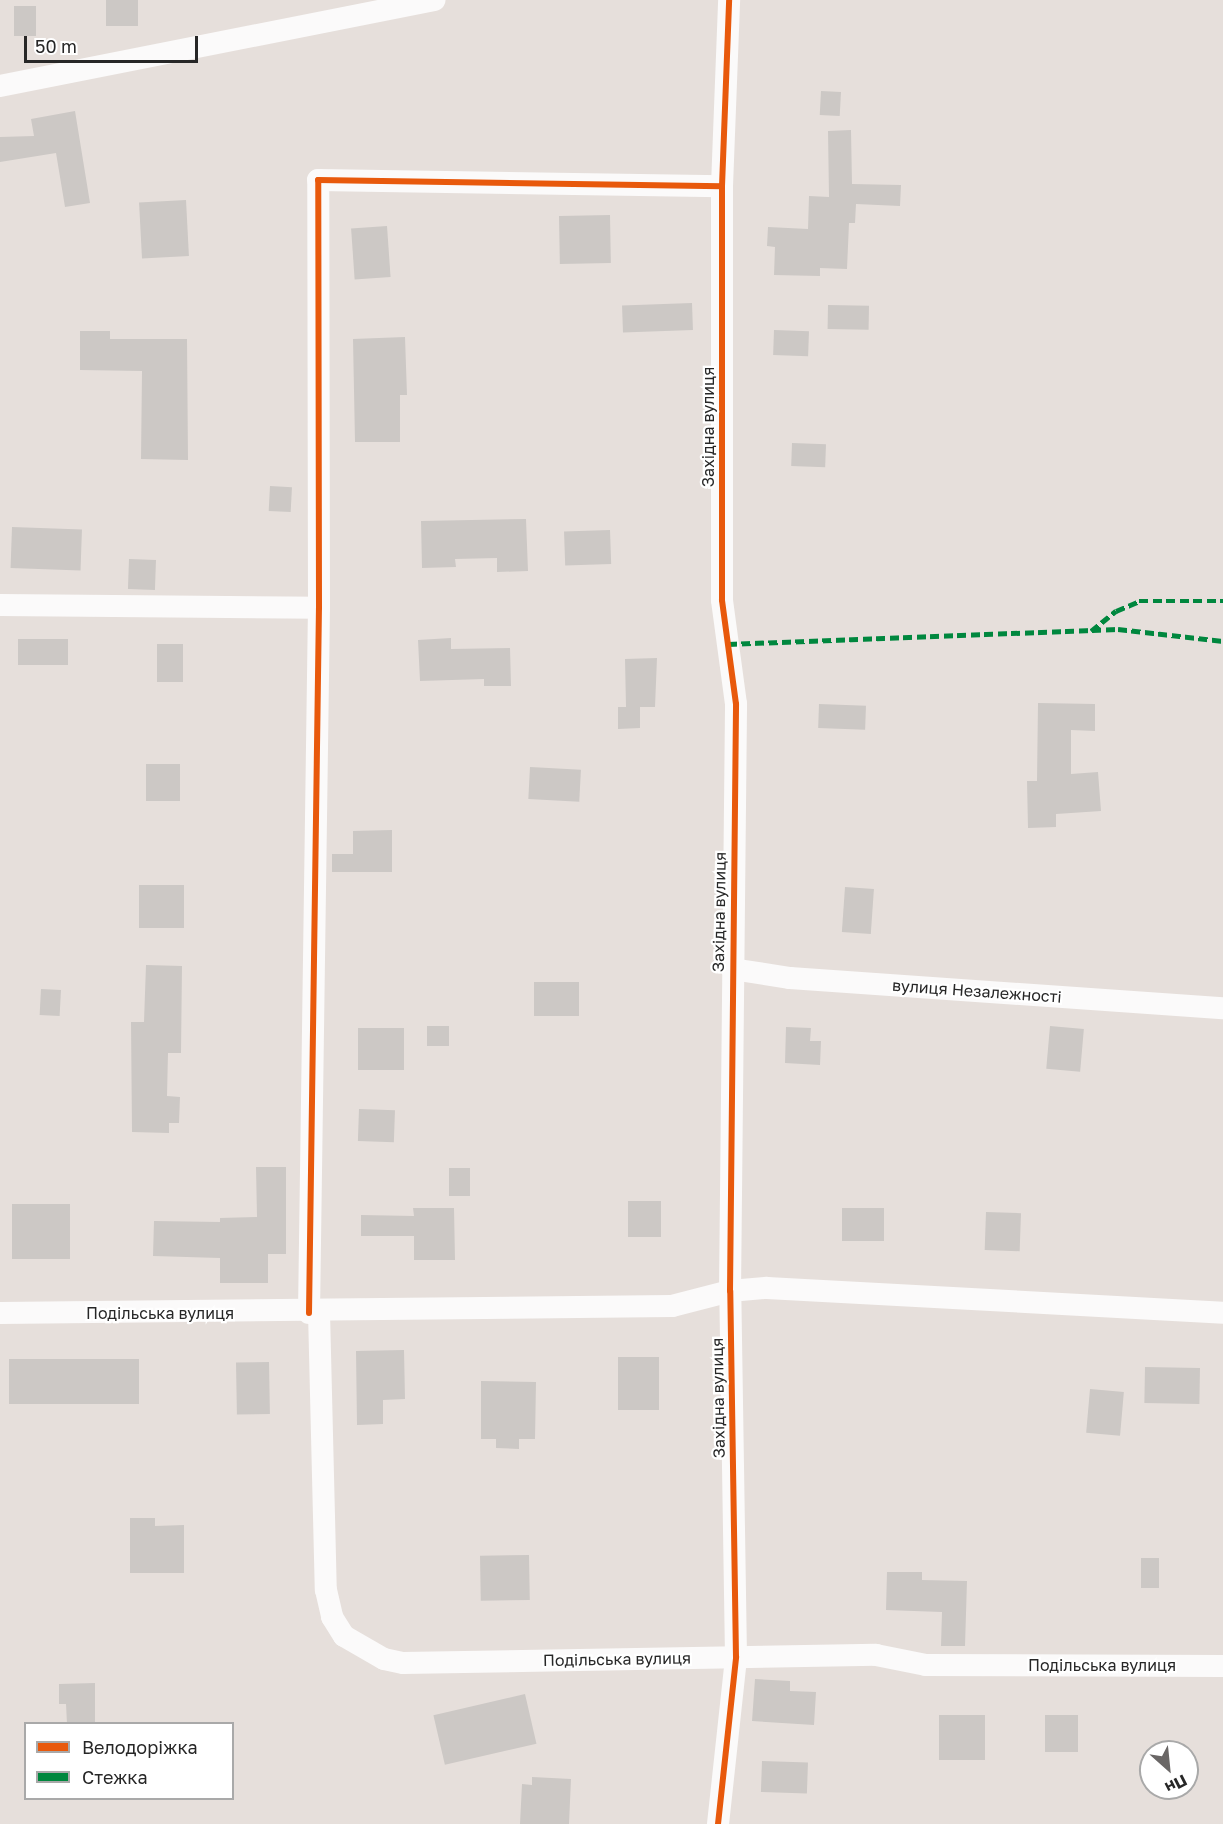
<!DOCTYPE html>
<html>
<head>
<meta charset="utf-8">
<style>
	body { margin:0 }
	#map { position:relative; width:1223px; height:1824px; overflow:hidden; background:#e6dfdb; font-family:"Golos Text",sans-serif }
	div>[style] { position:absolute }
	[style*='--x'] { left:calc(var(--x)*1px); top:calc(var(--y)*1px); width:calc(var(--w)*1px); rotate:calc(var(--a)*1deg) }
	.building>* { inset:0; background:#ccc8c5; transform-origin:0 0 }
	.street>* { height:22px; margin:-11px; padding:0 11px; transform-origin:11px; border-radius:11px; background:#fbfafa }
	.quiet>* { height:4.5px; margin-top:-2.25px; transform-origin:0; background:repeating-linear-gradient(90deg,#00873e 0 9px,transparent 0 13.5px) }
	.cycleway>* { height:6px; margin:-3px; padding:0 3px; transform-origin:3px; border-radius:3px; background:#e8590c }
	span { translate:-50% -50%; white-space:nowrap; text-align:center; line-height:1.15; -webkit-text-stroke:4.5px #fff; paint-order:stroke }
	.street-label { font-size:16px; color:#272727 }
	.legend { position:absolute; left:24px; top:1722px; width:210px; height:78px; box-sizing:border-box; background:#fff; border:2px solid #a9a9a9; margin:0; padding:8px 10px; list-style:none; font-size:18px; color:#272727 }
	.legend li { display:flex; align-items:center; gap:12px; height:30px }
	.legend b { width:30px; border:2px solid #a9a9a9 }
	.north { position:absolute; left:1139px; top:1740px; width:60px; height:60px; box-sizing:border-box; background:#fff; border:2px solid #a9a9a9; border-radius:50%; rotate:153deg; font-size:16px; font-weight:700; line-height:24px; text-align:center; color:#272727 }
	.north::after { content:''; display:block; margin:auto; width:21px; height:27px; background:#6a6766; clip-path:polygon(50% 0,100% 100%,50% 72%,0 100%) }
	.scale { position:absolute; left:24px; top:36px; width:174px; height:27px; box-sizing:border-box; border:3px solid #272727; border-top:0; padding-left:8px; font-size:18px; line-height:21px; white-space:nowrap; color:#272727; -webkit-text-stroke:4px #fff; paint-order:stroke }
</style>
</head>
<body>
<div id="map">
	<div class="building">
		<div style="left:106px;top:0;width:32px;height:26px"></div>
		<div style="left:14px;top:6px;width:22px;height:30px"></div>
		<div style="left:821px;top:91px;width:20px;height:24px;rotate:3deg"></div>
		<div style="clip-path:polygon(75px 111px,90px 203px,65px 207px,56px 153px,0 162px,0 137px,34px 136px,31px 119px)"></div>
		<div style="clip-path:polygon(851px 130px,852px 184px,901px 185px,900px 206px,856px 204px,855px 223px,849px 223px,847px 269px,820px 268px,820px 276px,774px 275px,775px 247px,767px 246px,768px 227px,808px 229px,809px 196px,829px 197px,828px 131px)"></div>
		<div style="left:186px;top:200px;width:56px;height:47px;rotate:87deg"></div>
		<div style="left:610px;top:215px;width:48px;height:51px;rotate:89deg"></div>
		<div style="left:387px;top:226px;width:51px;height:36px;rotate:86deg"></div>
		<div style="left:692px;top:303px;width:27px;height:70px;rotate:88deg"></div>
		<div style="left:828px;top:305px;width:41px;height:24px;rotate:1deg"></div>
		<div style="left:774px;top:330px;width:35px;height:25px;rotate:2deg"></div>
		<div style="clip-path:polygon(80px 331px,110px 331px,110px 339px,187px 339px,188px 460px,141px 459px,142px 371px,80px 370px)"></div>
		<div style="clip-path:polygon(405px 337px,407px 395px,400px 395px,400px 442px,355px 442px,353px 339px)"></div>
		<div style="left:792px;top:443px;width:34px;height:23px;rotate:2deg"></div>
		<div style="left:270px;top:486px;width:22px;height:25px;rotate:3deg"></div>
		<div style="clip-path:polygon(526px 519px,528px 571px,497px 572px,497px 558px,455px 559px,456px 567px,422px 568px,421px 521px)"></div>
		<div style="left:12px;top:527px;width:70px;height:41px;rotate:2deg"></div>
		<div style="left:610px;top:530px;width:34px;height:46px;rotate:88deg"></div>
		<div style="left:129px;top:559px;width:27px;height:30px;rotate:2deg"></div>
		<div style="clip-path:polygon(451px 638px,451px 649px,510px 648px,511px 686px,484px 686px,484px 679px,420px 681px,418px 640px)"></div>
		<div style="left:18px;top:639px;width:50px;height:26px"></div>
		<div style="left:157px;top:644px;width:26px;height:38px"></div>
		<div style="clip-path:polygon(657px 658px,655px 707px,640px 707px,640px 728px,618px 729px,618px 707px,626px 707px,625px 659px)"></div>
		<div style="clip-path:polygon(1038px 703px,1095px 704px,1095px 731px,1071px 730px,1071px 774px,1098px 772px,1101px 811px,1056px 814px,1056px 827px,1028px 828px,1027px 781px,1037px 781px)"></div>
		<div style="left:819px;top:704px;width:47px;height:24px;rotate:2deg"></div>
		<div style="left:146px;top:764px;width:34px;height:37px"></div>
		<div style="left:530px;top:767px;width:51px;height:32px;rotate:3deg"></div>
		<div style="clip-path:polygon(392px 830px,392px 872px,332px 872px,332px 854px,353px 854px,353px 831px)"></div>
		<div style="left:139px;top:885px;width:45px;height:43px"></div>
		<div style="left:845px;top:887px;width:29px;height:45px;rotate:4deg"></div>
		<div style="clip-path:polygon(146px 965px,182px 966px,181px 1053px,168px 1053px,167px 1096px,180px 1097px,179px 1123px,169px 1123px,169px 1133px,132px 1132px,131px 1022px,144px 1022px)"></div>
		<div style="left:579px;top:982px;width:34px;height:45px;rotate:90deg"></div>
		<div style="left:41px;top:989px;width:20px;height:26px;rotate:3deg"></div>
		<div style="left:427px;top:1026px;width:22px;height:20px"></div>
		<div style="left:1050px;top:1026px;width:34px;height:43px;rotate:5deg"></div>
		<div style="clip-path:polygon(786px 1027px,811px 1028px,810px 1041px,821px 1041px,820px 1065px,785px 1063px)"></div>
		<div style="left:358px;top:1028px;width:46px;height:42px"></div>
		<div style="left:359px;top:1109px;width:36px;height:32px;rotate:2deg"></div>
		<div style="clip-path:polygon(256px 1167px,286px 1167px,286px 1254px,268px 1254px,268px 1283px,220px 1283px,220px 1258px,153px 1256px,154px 1221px,220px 1222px,220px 1218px,257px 1217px)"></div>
		<div style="left:449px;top:1168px;width:21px;height:28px"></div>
		<div style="left:661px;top:1201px;width:36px;height:33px;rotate:90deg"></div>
		<div style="left:12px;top:1204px;width:58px;height:55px"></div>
		<div style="clip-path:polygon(413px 1208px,454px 1208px,455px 1260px,414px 1260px,414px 1236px,361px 1236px,361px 1215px,414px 1216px)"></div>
		<div style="left:842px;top:1208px;width:42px;height:33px"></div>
		<div style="left:986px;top:1212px;width:35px;height:38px;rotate:2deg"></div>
		<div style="clip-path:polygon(404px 1350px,405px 1399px,383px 1400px,383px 1424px,357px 1425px,356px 1351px)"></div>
		<div style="left:618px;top:1357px;width:41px;height:53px"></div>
		<div style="left:9px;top:1359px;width:130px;height:45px"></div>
		<div style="left:269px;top:1362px;width:52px;height:33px;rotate:89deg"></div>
		<div style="left:1145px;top:1367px;width:55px;height:36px;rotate:1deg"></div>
		<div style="clip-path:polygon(481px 1381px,536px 1382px,535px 1439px,519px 1439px,519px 1449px,496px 1448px,496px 1439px,481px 1439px)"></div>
		<div style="left:1090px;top:1389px;width:34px;height:44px;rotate:5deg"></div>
		<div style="clip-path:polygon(130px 1518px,155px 1518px,155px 1526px,184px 1525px,184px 1573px,130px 1573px)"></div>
		<div style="left:529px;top:1555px;width:45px;height:49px;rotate:89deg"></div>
		<div style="left:1141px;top:1558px;width:18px;height:30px"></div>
		<div style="clip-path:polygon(887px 1572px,922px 1572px,922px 1580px,967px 1581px,965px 1646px,941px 1646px,942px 1612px,886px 1610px)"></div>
		<div style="clip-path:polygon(755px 1679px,790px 1681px,790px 1691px,816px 1692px,814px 1725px,752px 1721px)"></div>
		<div style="clip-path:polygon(95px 1683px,95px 1724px,67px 1724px,66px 1704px,59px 1704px,59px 1684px)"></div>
		<div style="left:525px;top:1694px;width:51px;height:94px;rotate:77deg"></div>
		<div style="left:985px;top:1715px;width:45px;height:46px;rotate:90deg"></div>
		<div style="left:1045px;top:1715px;width:33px;height:37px"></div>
		<div style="left:762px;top:1761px;width:46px;height:31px;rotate:2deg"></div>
		<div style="clip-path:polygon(532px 1777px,571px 1779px,569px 1824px,520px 1824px,522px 1784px,532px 1785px)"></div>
	</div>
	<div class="street">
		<div style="--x:0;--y:86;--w:443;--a:-11.2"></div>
		<div style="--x:0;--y:605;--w:319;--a:0.5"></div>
		<div style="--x:732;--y:969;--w:59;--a:8.8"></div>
		<div style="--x:790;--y:978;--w:434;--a:4"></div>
		<div style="--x:319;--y:1312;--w:278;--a:88.6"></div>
		<div style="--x:326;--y:1590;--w:28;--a:77"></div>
		<div style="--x:332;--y:1617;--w:22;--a:58"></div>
		<div style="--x:344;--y:1636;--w:46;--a:29.9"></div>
		<div style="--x:384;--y:1659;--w:19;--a:12"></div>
		<div style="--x:403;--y:1663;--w:473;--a:-1"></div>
		<div style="--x:876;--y:1655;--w:51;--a:11.3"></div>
		<div style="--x:926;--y:1665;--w:297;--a:0.2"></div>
		<div style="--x:0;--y:1313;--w:672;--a:-0.6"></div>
		<div style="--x:672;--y:1306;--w:60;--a:-14.5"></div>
		<div style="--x:730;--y:1291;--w:37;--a:-5"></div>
		<div style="--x:767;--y:1288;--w:457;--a:3.1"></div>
		<div style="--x:309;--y:1313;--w:705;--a:-89.19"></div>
		<div style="--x:319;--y:608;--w:428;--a:-90.1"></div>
		<div style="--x:318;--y:180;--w:404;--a:0.9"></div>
		<div style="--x:718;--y:1824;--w:168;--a:-83.8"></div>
		<div style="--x:736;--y:1657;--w:366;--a:-90.9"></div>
		<div style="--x:730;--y:1291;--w:587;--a:-89.41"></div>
		<div style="--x:736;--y:704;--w:105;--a:-97.7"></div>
		<div style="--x:722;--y:600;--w:414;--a:-90"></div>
		<div style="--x:722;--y:186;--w:186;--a:-87.8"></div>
	</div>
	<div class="quiet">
		<div style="--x:1091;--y:631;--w:32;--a:-39"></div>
		<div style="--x:1116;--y:611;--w:25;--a:-23"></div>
		<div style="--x:1139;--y:601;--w:84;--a:0"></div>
		<div style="--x:728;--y:644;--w:390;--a:-2.2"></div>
		<div style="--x:1118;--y:629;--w:106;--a:6.5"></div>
	</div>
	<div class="cycleway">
		<div style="--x:309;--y:1313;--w:705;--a:-89.19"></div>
		<div style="--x:319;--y:608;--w:428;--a:-90.1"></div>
		<div style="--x:318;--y:180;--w:404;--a:0.9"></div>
		<div style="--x:718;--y:1824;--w:168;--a:-83.8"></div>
		<div style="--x:736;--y:1657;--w:366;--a:-90.9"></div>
		<div style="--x:730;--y:1291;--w:587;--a:-89.41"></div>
		<div style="--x:736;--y:704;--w:105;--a:-97.7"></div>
		<div style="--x:722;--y:600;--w:414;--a:-90"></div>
		<div style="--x:722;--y:186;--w:186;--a:-87.8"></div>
	</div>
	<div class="street-label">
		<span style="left:708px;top:427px;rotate:-90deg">Західна вулиця</span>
		<span style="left:719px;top:912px;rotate:-89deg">Західна вулиця</span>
		<span style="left:977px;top:991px;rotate:4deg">вулиця Незалежності</span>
		<span style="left:160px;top:1313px">Подільська вулиця</span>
		<span style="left:718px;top:1398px;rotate:-91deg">Західна вулиця</span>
		<span style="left:617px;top:1659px;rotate:-1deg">Подільська вулиця</span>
		<span style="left:1102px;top:1665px">Подільська вулиця</span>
	</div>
	<ul class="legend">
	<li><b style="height:8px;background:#e8590c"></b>Велодоріжка</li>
	<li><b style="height:8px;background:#00873e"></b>Стежка</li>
	</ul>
	<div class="north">Пн</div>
	<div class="scale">50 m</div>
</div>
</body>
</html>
